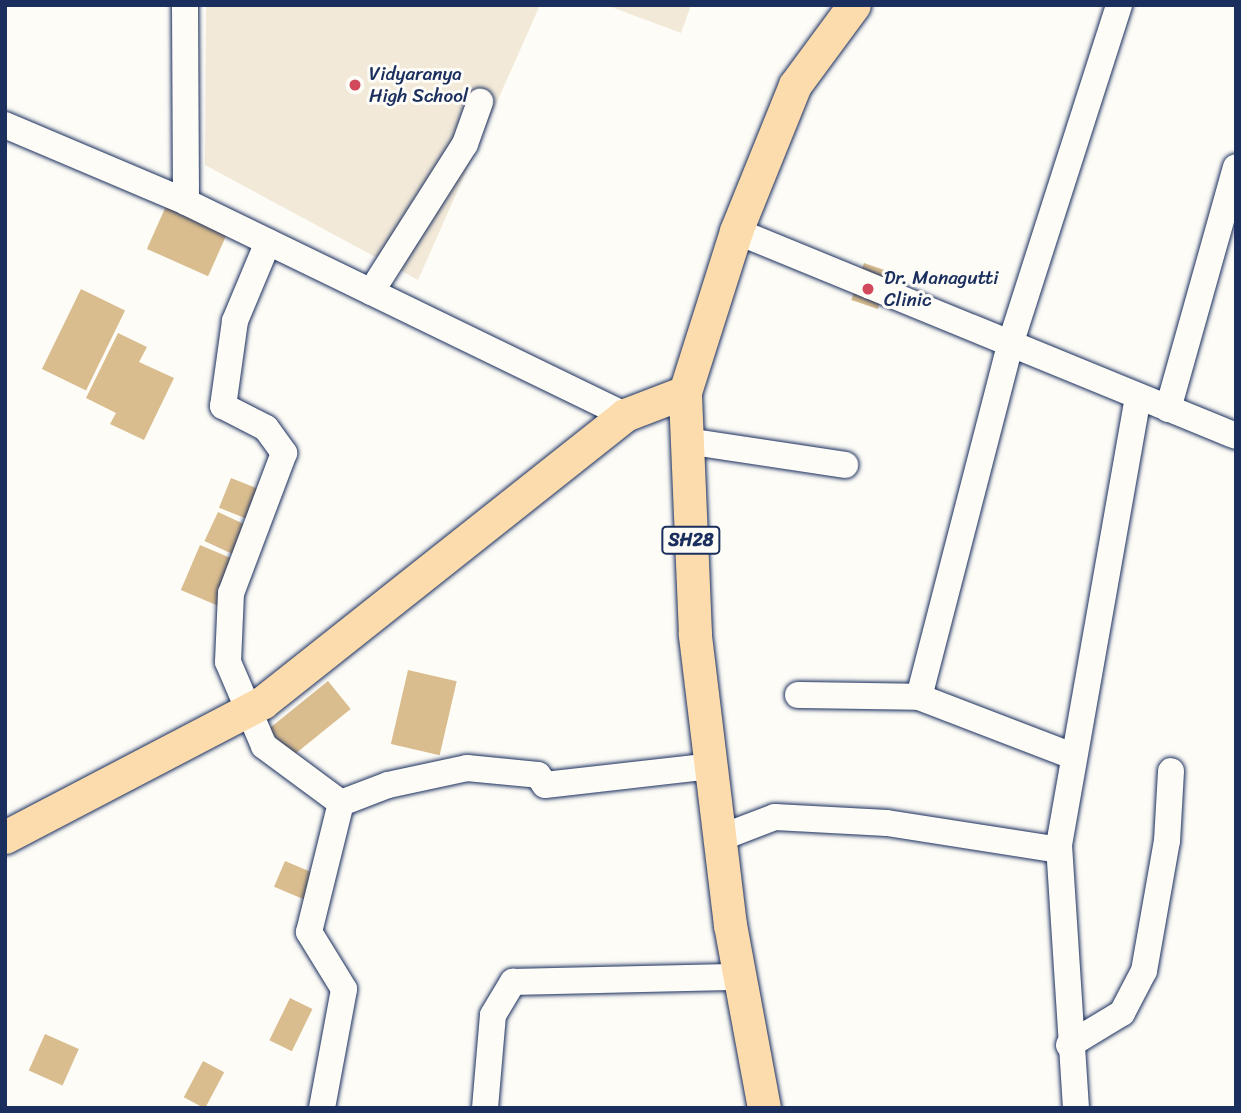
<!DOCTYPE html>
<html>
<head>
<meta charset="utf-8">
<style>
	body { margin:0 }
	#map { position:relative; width:1241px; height:1113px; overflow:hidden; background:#fdfcf7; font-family:Sriracha,sans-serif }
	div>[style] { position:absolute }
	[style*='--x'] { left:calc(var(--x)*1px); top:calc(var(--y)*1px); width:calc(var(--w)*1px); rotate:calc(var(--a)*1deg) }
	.built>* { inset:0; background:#f2e9d8 }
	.building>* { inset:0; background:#dabd8e; transform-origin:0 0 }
	.roads { filter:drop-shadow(0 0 2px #1b2f5e) drop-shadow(0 0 2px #1b2f5e) }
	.minor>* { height:26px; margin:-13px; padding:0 13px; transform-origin:13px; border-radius:13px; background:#fdfcf7 }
	.major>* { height:33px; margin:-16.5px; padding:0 16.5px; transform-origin:16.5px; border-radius:16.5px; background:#fcdcac }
	.dots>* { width:19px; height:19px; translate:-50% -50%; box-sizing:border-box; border:4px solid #fdfcf7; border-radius:50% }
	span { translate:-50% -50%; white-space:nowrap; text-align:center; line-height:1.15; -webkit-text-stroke:6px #fdfcf7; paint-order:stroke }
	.shield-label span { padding:2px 5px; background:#fdfcf7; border:2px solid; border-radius:5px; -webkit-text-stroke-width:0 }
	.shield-label { font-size:18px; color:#1b2f5e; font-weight:700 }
	.poi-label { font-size:19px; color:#1b2f5e }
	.left { translate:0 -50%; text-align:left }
	.frame { position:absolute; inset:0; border:7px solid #1b2f5e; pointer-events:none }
</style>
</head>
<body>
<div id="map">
	<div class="built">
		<div style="clip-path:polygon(206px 5px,540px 5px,418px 280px,205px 165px)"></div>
		<div style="clip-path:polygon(606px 5px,691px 5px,681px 33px)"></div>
	</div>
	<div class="building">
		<div style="left:166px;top:206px;width:67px;height:47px;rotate:24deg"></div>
		<div style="left:864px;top:263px;width:28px;height:39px;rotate:19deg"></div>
		<div style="left:81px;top:289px;width:49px;height:89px;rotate:26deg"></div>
		<div style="clip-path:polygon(118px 333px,147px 347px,139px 362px,174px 378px,144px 440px,110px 424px,116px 413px,86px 398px)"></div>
		<div style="left:231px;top:478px;width:35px;height:32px;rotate:22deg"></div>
		<div style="left:218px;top:512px;width:38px;height:32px;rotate:25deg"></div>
		<div style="left:200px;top:545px;width:48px;height:49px;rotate:23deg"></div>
		<div style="left:408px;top:670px;width:50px;height:76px;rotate:13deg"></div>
		<div style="left:328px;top:681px;width:36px;height:76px;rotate:51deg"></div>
		<div style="left:285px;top:861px;width:41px;height:28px;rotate:23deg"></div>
		<div style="left:290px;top:998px;width:25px;height:47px;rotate:26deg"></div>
		<div style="left:45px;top:1034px;width:37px;height:40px;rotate:24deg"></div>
		<div style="left:203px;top:1061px;width:24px;height:41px;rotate:28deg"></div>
	</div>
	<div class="roads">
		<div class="minor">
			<div style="--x:185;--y:5;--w:197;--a:89.7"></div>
			<div style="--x:5;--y:125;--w:197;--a:23"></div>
			<div style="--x:186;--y:202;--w:488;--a:25.9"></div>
			<div style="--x:736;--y:231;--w:540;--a:22.29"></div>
			<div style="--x:268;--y:242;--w:86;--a:112.7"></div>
			<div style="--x:235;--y:321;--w:86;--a:98"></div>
			<div style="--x:223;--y:406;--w:48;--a:27.1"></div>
			<div style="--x:266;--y:428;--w:31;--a:54"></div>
			<div style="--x:284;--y:453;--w:150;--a:110.7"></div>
			<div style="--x:231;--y:593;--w:69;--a:92.5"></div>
			<div style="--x:228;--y:662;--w:91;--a:66.8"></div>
			<div style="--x:264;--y:746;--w:96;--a:36.5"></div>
			<div style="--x:341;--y:803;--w:50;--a:-21"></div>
			<div style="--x:388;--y:785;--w:81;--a:-12.1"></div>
			<div style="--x:467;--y:768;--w:71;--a:5.6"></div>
			<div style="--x:538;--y:775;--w:12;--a:55"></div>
			<div style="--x:545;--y:785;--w:167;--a:-6.5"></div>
			<div style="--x:371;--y:292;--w:175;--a:-57.6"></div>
			<div style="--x:465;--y:144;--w:45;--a:-70.3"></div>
			<div style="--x:1168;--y:409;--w:251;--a:-74.3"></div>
			<div style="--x:687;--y:441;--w:160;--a:8.6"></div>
			<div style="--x:798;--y:695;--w:121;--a:0.9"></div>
			<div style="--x:919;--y:697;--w:360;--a:-75.5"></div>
			<div style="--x:1009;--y:348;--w:360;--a:-72.2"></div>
			<div style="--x:919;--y:697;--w:165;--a:21"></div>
			<div style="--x:720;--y:838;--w:59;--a:-20.9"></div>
			<div style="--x:775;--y:817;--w:112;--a:3.1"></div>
			<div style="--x:887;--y:823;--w:174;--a:8.9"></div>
			<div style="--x:1069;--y:1045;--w:62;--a:-31.1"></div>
			<div style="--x:1122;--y:1013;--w:47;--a:-62.4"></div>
			<div style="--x:1144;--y:971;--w:132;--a:-80"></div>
			<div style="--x:1167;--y:841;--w:70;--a:-86.7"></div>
			<div style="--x:322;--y:1108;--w:121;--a:-79.5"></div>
			<div style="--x:344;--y:989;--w:67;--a:-121.6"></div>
			<div style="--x:309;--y:932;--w:133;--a:-76.1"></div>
			<div style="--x:485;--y:1108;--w:93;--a:-85.1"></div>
			<div style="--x:493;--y:1015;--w:39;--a:-59"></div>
			<div style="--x:513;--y:982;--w:227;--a:-1.3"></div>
			<div style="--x:1076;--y:1108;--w:264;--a:-93.7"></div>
			<div style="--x:1059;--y:845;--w:455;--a:-80"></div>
		</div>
		<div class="major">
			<div style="--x:5;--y:837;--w:291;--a:-27.6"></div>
			<div style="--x:263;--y:702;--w:462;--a:-38.4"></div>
			<div style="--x:625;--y:415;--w:64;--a:-21"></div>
			<div style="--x:764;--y:1108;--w:186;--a:-100.5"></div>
			<div style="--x:730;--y:925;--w:293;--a:-96.9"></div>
			<div style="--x:695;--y:634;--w:242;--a:-92.4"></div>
			<div style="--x:685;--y:392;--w:169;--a:-72.4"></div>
			<div style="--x:736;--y:231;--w:157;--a:-68"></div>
			<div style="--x:795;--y:85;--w:99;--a:-53.6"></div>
		</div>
	</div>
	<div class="dots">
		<div style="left:355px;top:85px;background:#d1495b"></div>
		<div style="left:868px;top:289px;background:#d1495b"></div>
	</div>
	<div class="shield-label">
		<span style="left:691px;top:540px">SH28</span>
	</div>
	<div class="poi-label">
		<span class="left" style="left:369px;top:85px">Vidyaranya<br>High School</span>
		<span class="left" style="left:884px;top:289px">Dr. Managutti<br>Clinic</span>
	</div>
	<div class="frame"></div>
</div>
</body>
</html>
